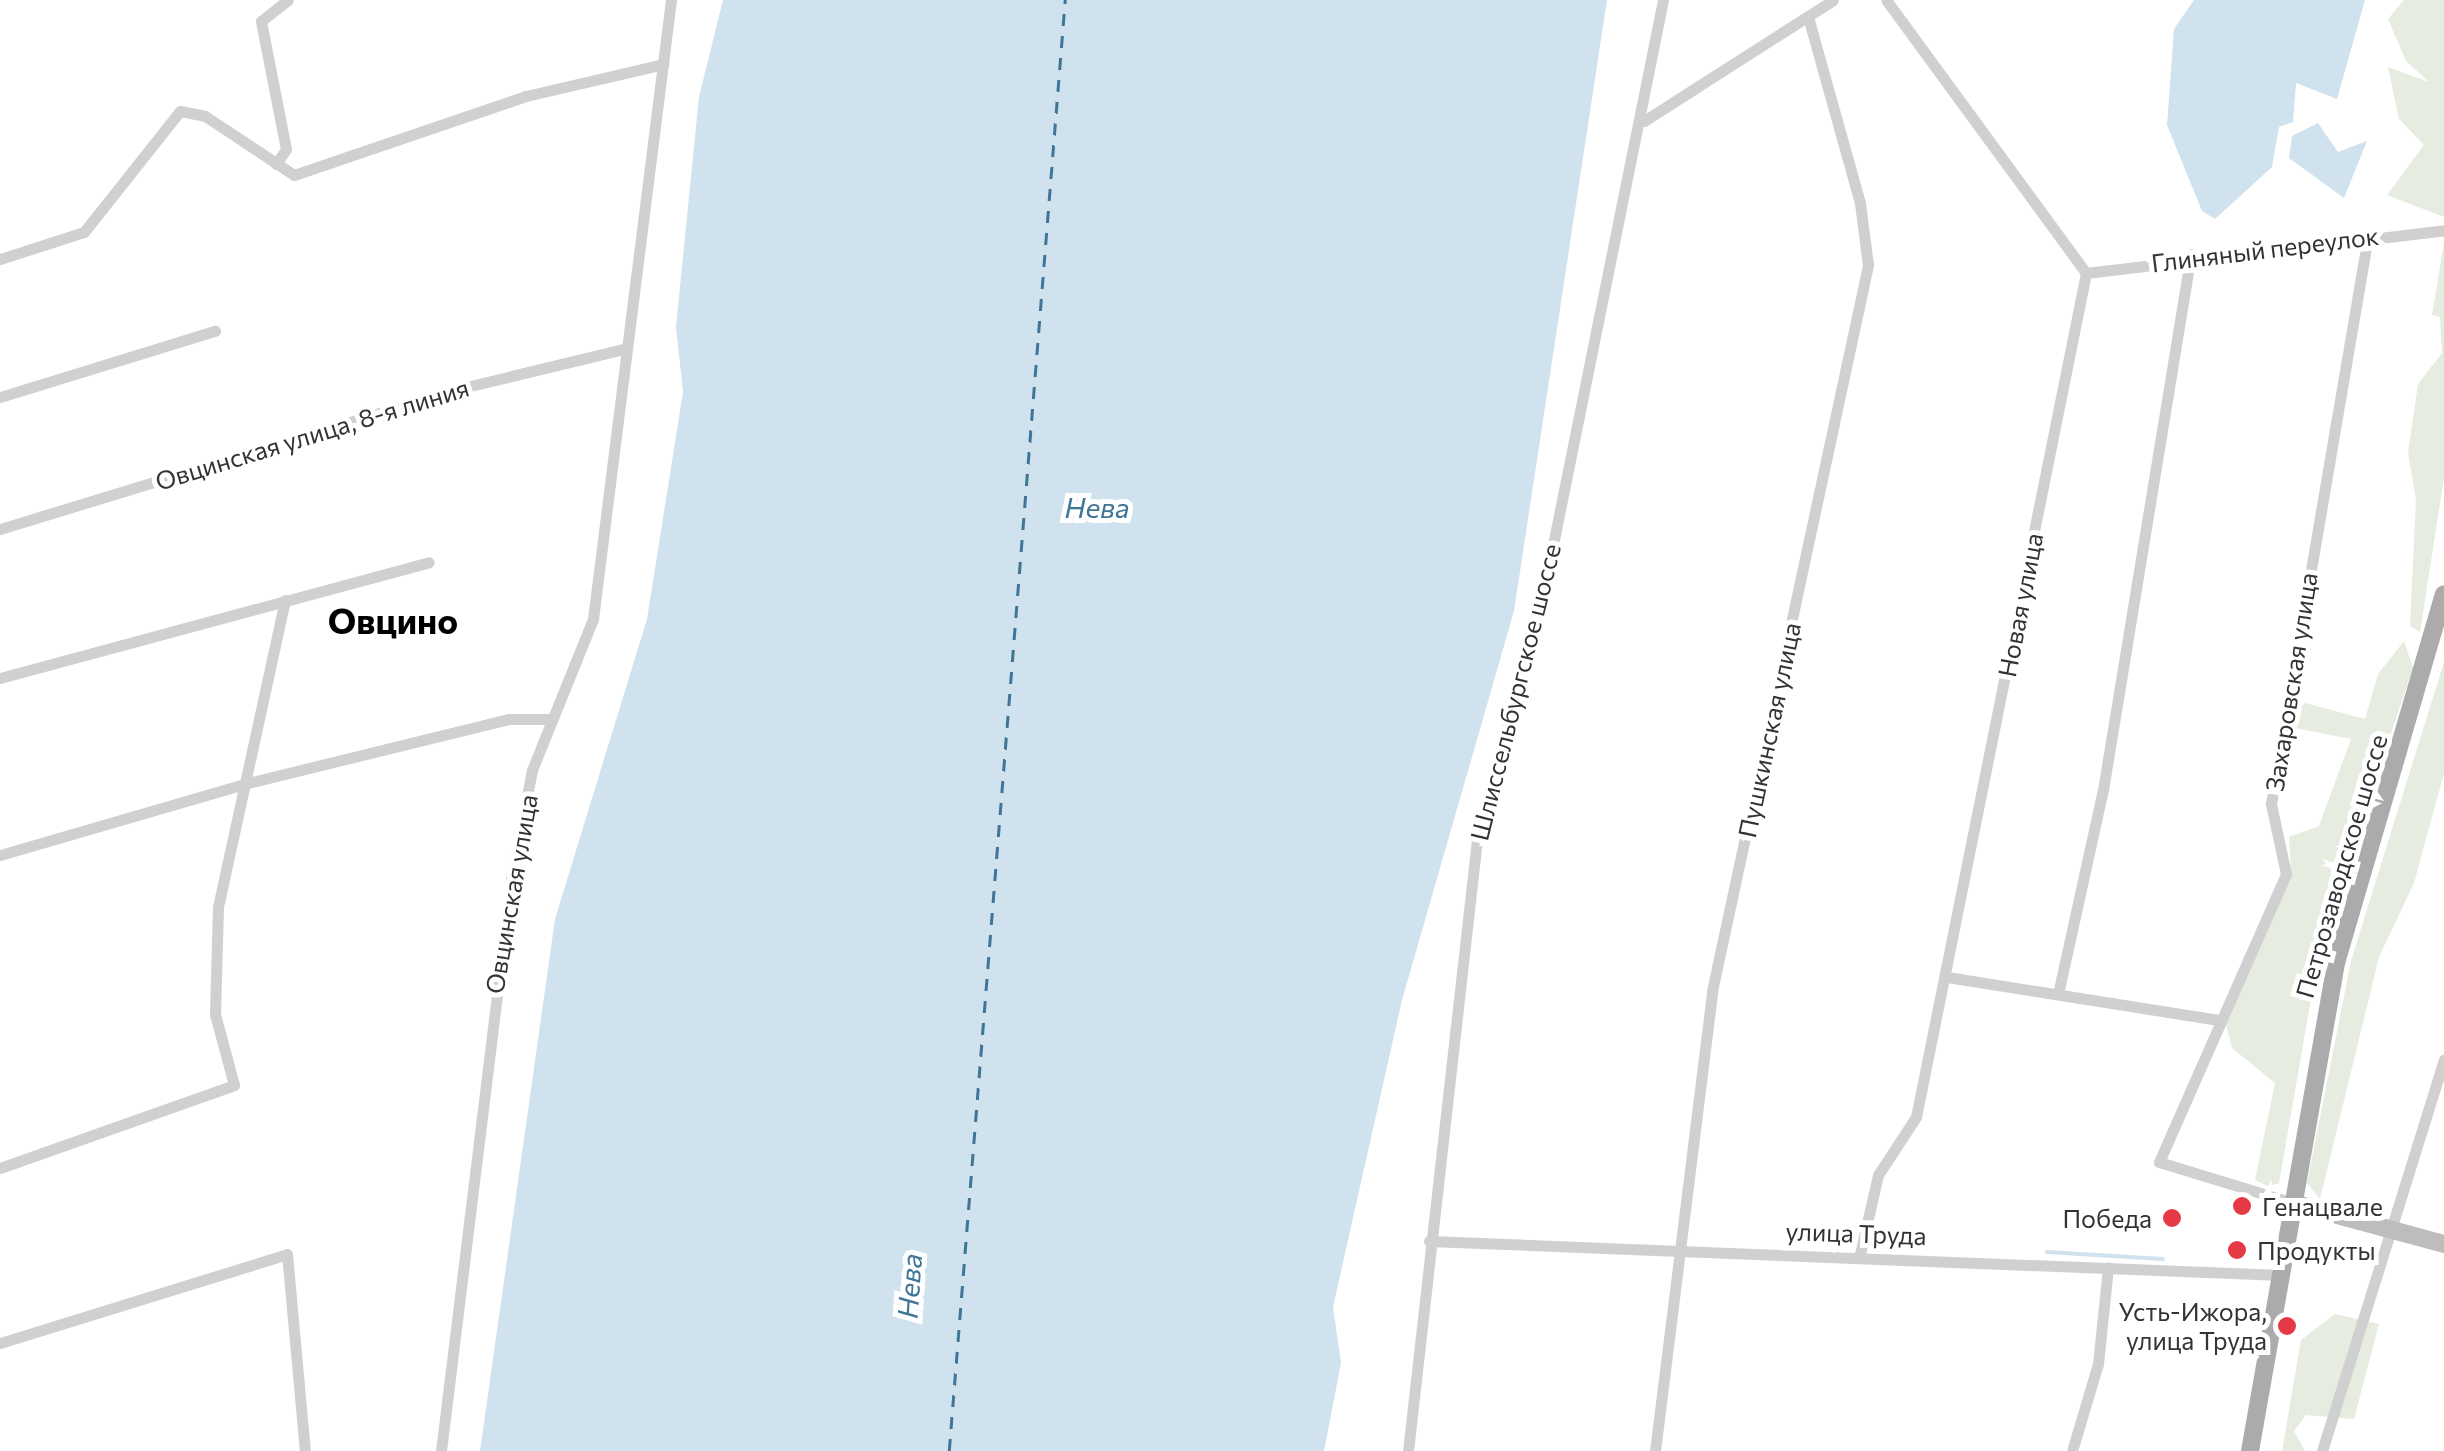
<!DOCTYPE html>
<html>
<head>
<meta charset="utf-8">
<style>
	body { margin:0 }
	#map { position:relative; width:2444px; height:1451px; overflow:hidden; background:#fff; font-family:Commissioner,sans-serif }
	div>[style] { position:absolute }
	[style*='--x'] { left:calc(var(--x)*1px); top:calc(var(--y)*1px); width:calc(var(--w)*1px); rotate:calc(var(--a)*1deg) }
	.green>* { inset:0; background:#e6ecdf }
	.water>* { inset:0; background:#cfe2ee }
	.stream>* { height:4px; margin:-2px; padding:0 2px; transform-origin:2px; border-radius:2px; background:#cfe2ee }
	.ferry>* { height:2.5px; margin-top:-1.25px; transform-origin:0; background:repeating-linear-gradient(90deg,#3f7597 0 12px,transparent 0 22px) }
	.minor>* { height:11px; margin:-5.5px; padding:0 5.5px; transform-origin:5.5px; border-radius:5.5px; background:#d0d0d0 }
	.secondary>* { height:18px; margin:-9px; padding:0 9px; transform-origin:9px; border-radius:9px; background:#bdbdbd }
	.primary>* { height:18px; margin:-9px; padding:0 9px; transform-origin:9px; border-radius:9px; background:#ababab }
	.dots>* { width:28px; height:28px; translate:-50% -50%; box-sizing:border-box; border:5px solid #fff; border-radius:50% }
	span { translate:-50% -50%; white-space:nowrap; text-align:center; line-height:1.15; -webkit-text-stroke:10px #fff; paint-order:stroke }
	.street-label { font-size:25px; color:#333 }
	.poi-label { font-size:25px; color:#333 }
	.left { translate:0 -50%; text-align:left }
	.right { translate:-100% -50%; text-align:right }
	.water-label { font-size:28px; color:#3f7597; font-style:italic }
	.district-label { font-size:35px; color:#000; font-weight:700 }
</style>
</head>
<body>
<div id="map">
	<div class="green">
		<div style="clip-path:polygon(2404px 0,2444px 0,2444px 217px,2387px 195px,2424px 145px,2399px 119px,2388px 67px,2429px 82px,2406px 61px,2388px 19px)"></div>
		<div style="clip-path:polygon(2444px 243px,2444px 478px,2420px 632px,2410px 626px,2416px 500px,2408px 453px,2418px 384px,2442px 353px,2440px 317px,2432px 315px)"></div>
		<div style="clip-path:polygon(2404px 641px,2413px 668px,2321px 941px,2279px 1183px,2268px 1186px,2255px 1180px,2275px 1083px,2232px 1048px,2226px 1024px,2291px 873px,2289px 837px,2319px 826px,2351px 739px,2290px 727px,2292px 714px,2305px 703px,2365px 719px,2378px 674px)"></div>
		<div style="clip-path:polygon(2444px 662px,2444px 773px,2414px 883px,2379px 957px,2320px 1199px,2307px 1183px,2351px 961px)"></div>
		<div style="clip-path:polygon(2335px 1314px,2379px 1324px,2354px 1419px,2306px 1415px,2294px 1431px,2305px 1451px,2282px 1451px,2301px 1340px)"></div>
	</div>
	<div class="water">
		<div style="clip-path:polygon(723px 0,1607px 0,1514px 611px,1402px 1000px,1333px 1307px,1341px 1363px,1324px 1451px,480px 1451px,555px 919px,647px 619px,683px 392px,676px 327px,699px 97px)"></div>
		<div style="clip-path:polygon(2194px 0,2365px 0,2337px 99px,2296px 83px,2293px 122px,2279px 127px,2272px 167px,2215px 219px,2202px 211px,2167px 125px,2174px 29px)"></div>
		<div style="clip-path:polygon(2318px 123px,2338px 152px,2367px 141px,2344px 198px,2289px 158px,2292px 136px)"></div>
	</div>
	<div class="stream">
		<div style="--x:2047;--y:1252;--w:116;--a:3.5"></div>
	</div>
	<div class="ferry">
		<div style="--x:949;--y:1451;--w:1456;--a:-85.43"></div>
	</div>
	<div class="minor">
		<div style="--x:1644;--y:121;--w:224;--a:-32.6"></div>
		<div style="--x:276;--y:164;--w:18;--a:-56"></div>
		<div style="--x:286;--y:149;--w:130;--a:-101.1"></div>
		<div style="--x:261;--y:21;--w:34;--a:-38"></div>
		<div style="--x:0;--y:259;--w:88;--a:-17.8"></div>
		<div style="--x:84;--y:232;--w:154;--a:-51.6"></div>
		<div style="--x:180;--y:111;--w:25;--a:11"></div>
		<div style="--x:205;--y:116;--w:107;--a:33.5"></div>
		<div style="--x:294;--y:175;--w:245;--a:-18.8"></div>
		<div style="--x:526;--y:96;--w:141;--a:-13.1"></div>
		<div style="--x:2086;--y:273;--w:361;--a:-6.8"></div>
		<div style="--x:0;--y:397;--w:225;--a:-17.1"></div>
		<div style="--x:0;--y:529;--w:479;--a:-17"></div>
		<div style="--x:458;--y:389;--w:174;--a:-13.6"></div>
		<div style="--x:0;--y:678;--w:444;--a:-15.1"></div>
		<div style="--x:0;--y:855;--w:258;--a:-16.2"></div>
		<div style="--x:248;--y:783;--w:268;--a:-13.8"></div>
		<div style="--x:508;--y:719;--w:42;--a:0"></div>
		<div style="--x:1947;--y:977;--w:275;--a:9"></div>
		<div style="--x:2058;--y:994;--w:209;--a:-77.6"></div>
		<div style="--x:2103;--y:790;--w:543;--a:-80.68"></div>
		<div style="--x:0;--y:1168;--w:248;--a:-19.5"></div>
		<div style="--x:234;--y:1085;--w:73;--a:-105"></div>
		<div style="--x:215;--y:1014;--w:107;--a:-88.4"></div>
		<div style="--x:218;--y:907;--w:314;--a:-77.7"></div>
		<div style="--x:2293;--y:1203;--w:140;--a:-163"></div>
		<div style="--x:2159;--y:1162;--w:315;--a:-66.2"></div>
		<div style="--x:2286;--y:874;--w:72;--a:-102.1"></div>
		<div style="--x:2271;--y:804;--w:576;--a:-80.31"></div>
		<div style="--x:1429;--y:1241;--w:853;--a:2.29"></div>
		<div style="--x:1859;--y:1258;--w:85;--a:-77.1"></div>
		<div style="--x:1878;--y:1175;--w:69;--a:-56.8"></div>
		<div style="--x:1916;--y:1117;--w:861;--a:-78.61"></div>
		<div style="--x:2086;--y:273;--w:338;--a:-126.2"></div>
		<div style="--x:0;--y:1343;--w:300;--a:-17.2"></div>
		<div style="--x:287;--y:1254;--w:198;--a:84.8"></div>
		<div style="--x:441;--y:1451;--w:582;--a:-83"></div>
		<div style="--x:512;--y:873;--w:105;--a:-79"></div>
		<div style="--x:532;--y:770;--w:163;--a:-68"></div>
		<div style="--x:593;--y:619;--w:624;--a:-82.82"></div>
		<div style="--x:1408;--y:1451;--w:633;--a:-83.56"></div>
		<div style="--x:1479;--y:822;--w:216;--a:-73.9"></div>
		<div style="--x:1539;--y:614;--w:626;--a:-78.58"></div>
		<div style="--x:1655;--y:1451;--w:464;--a:-82.9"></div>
		<div style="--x:1712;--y:991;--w:743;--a:-77.87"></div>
		<div style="--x:1868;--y:265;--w:63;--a:-97.4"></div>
		<div style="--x:1860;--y:203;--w:193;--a:-105.6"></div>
		<div style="--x:2072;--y:1451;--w:91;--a:-73.4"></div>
		<div style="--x:2098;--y:1364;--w:97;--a:-84.1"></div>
		<div style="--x:2322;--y:1451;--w:410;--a:-72.7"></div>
	</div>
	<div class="secondary">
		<div style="--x:2293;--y:1203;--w:156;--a:15.2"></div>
	</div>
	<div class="primary">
		<div style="--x:2250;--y:1451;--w:496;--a:-80"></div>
		<div style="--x:2336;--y:963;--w:384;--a:-73.7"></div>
	</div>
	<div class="dots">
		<div style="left:2242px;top:1206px;background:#e63946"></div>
		<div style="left:2172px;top:1218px;background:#e63946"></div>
		<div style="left:2237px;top:1250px;background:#e63946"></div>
		<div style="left:2287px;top:1326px;background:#e63946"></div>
	</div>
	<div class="street-label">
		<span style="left:2265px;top:249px;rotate:-7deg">Глиняный переулок</span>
		<span style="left:312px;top:434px;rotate:-17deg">Овцинская улица, 8-я линия</span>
		<span style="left:2020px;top:605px;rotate:-79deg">Новая улица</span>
		<span style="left:2291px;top:682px;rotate:-81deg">Захаровская улица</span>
		<span style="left:1515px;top:692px;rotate:-76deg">Шлиссельбургское шоссе</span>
		<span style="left:1769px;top:730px;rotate:-78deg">Пушкинская улица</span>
		<span style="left:2341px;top:866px;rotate:-74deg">Петрозаводское шоссе</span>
		<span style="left:511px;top:894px;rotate:-80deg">Овцинская улица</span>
		<span style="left:1856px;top:1233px;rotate:2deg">улица Труда</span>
	</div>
	<div class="poi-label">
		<span class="left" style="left:2262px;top:1206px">Генацвале</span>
		<span class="right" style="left:2152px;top:1218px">Победа</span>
		<span class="left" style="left:2257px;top:1250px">Продукты</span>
		<span class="right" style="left:2267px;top:1326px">Усть-Ижора,<br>улица Труда</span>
	</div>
	<div class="water-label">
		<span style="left:1097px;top:507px">Нева</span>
		<span style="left:909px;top:1286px;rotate:-86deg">Нева</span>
	</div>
	<div class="district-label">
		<span style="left:393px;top:620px">Овцино</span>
	</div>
</div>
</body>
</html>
